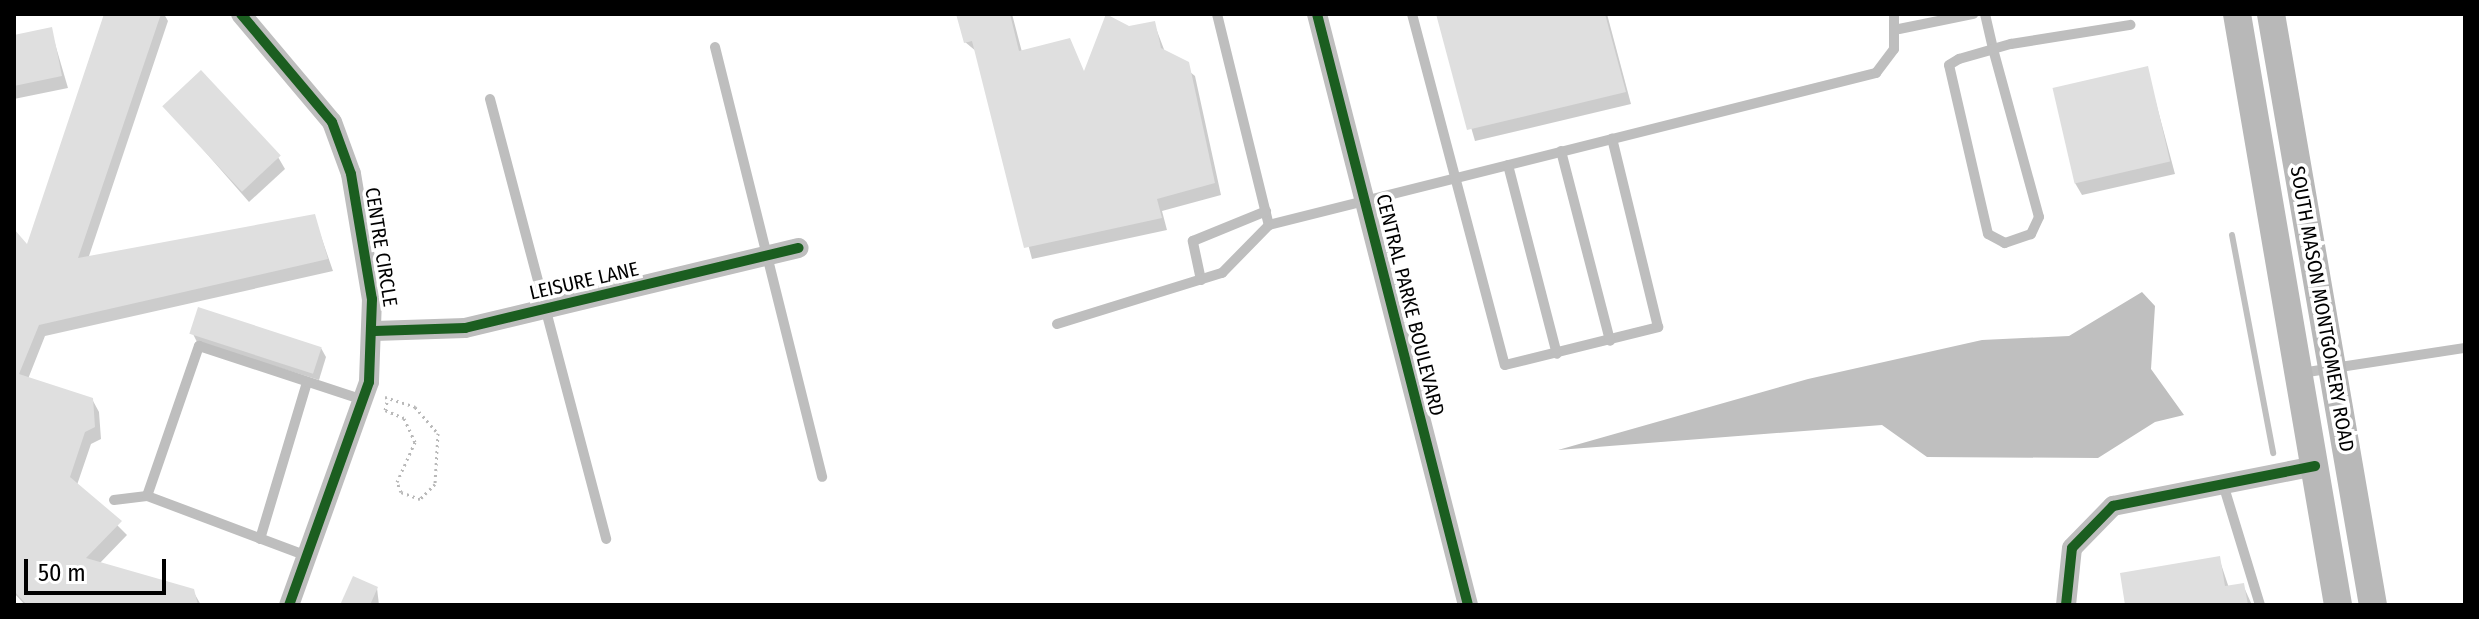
<!DOCTYPE html>
<html>
<head>
<meta charset="utf-8">
<style>
	body { margin:0 }
	#map { position:relative; width:2479px; height:619px; overflow:hidden; background:#fff; font-family:"Fira Sans Condensed",sans-serif }
	div>[style] { position:absolute }
	[style*='--x'] { left:calc(var(--x)*1px); top:calc(var(--y)*1px); width:calc(var(--w)*1px); rotate:calc(var(--a)*1deg) }
	.water>* { inset:0; background:#bfbfbf }
	.shadow>* { inset:0; background:#0003 }
	.stream>* { height:6px; margin:-3px; padding:0 3px; transform-origin:3px; border-radius:3px; background:#bfbfbf }
	.building>* { inset:0; background:#dfdfdf; transform-origin:0 0 }
	.path>* { height:3px; margin-top:-1.5px; transform-origin:0; background:repeating-linear-gradient(90deg,#b9b9b9 0 2px,transparent 0 6px) }
	.lane>* { height:10px; margin:-5px; padding:0 5px; transform-origin:5px; border-radius:5px; background:#bebebe }
	.street>* { height:20px; margin:-10px; padding:0 10px; transform-origin:10px; border-radius:10px; background:#bebebe }
	.secondary>* { height:28px; margin:-14px; padding:0 14px; transform-origin:14px; border-radius:14px; background:#b8b8b8 }
	.cycleway>* { height:10px; margin:-5px; padding:0 5px; transform-origin:5px; border-radius:5px; background:#1b5e20 }
	span { translate:-50% -50%; white-space:nowrap; text-align:center; line-height:1.15; -webkit-text-stroke:7px #fff; paint-order:stroke }
	.street-label { font-size:20px; color:#000 }
	.frame { position:absolute; inset:0; border:16px solid #000; pointer-events:none }
	.scale { position:absolute; left:24px; top:559px; width:142px; height:36px; box-sizing:border-box; border:4px solid #000; border-top:0; padding-left:10px; font-size:24px; line-height:28px; white-space:nowrap; color:#000; -webkit-text-stroke:6px #fff; paint-order:stroke }
</style>
</head>
<body>
<div id="map">
	<div class="water">
		<div style="clip-path:polygon(2142px 292px,2155px 306px,2151px 369px,2184px 415px,2155px 422px,2098px 458px,1927px 457px,1882px 425px,1558px 450px,1808px 379px,1982px 340px,2069px 336px)"></div>
	</div>
	<div class="shadow">
		<div style="clip-path:polygon(106px 14px,164px 14px,168px 21px,88px 259px,314px 216px,333px 271px,45px 336px,28px 379px,92px 399px,99px 412px,101px 439px,91px 444px,77px 485px,127px 535px,99px 564px,193px 591px,201px 605px,25px 605px,14px 593px,14px 232px,28px 248px)"></div>
		<div style="clip-path:polygon(958px 14px,1012px 14px,1022px 52px,1085px 74px,1129px 28px,1154px 23px,1165px 52px,1195px 76px,1221px 195px,1162px 211px,1167px 230px,1032px 259px,977px 52px,965px 42px)"></div>
		<div style="clip-path:polygon(1438px 14px,1607px 14px,1631px 104px,1475px 141px)"></div>
		<div style="clip-path:polygon(51px 30px,68px 88px,14px 99px,14px 37px)"></div>
		<div style="clip-path:polygon(2147px 69px,2175px 174px,2082px 195px,2075px 183px)"></div>
		<div style="clip-path:polygon(165px 106px,278px 157px,285px 169px,249px 202px)"></div>
		<div style="clip-path:polygon(192px 332px,321px 348px,326px 357px,319px 380px,197px 342px)"></div>
		<div style="clip-path:polygon(2219px 558px,2229px 588px,2243px 585px,2252px 605px,2127px 605px)"></div>
		<div style="clip-path:polygon(377px 588px,379px 605px,342px 605px)"></div>
	</div>
	<div class="stream">
		<div style="--x:2232;--y:235;--w:222;--a:79.3"></div>
	</div>
	<div class="building">
		<div style="clip-path:polygon(104px 14px,161px 14px,78px 258px,315px 214px,328px 259px,39px 325px,19px 374px,93px 398px,95px 427px,85px 432px,70px 477px,122px 521px,86px 558px,194px 589px,198px 605px,27px 605px,14px 591px,14px 229px,27px 244px)"></div>
		<div style="clip-path:polygon(956px 14px,1010px 14px,1019px 51px,1070px 38px,1084px 71px,1106px 14px,1129px 26px,1155px 21px,1161px 48px,1189px 62px,1215px 183px,1157px 199px,1162px 218px,1024px 248px,972px 41px,964px 43px)"></div>
		<div style="clip-path:polygon(1436px 14px,1605px 14px,1626px 92px,1467px 130px)"></div>
		<div style="clip-path:polygon(52px 27px,62px 76px,14px 86px,14px 35px)"></div>
		<div style="left:2148px;top:66px;width:98px;height:98px;rotate:77deg"></div>
		<div style="left:201px;top:70px;width:117px;height:53px;rotate:47deg"></div>
		<div style="left:198px;top:307px;width:130px;height:28px;rotate:18deg"></div>
		<div style="clip-path:polygon(2220px 556px,2225px 586px,2244px 583px,2248px 605px,2125px 605px,2120px 573px)"></div>
		<div style="clip-path:polygon(353px 576px,378px 587px,370px 605px,340px 605px)"></div>
	</div>
	<div class="path">
		<div style="--x:385;--y:397;--w:32;--a:18"></div>
		<div style="--x:415;--y:407;--w:35;--a:49"></div>
		<div style="--x:438;--y:433;--w:51;--a:93.4"></div>
		<div style="--x:435;--y:484;--w:21;--a:135"></div>
		<div style="--x:420;--y:499;--w:20;--a:-160"></div>
		<div style="--x:401;--y:492;--w:11;--a:-112"></div>
		<div style="--x:397;--y:482;--w:44;--a:-65.8"></div>
		<div style="--x:415;--y:442;--w:26;--a:-115"></div>
		<div style="--x:404;--y:418;--w:21;--a:-157"></div>
		<div style="--x:385;--y:410;--w:12;--a:-76"></div>
	</div>
	<div class="lane">
		<div style="--x:1217;--y:14;--w:217;--a:76.2"></div>
		<div style="--x:1269;--y:225;--w:626;--a:-14.06"></div>
		<div style="--x:1876;--y:73;--w:30;--a:-53"></div>
		<div style="--x:1894;--y:49;--w:35;--a:-90"></div>
		<div style="--x:1412;--y:14;--w:363;--a:75.2"></div>
		<div style="--x:1505;--y:365;--w:158;--a:-13.9"></div>
		<div style="--x:1658;--y:327;--w:194;--a:-103.7"></div>
		<div style="--x:1985;--y:14;--w:36;--a:77"></div>
		<div style="--x:1993;--y:49;--w:174;--a:74.7"></div>
		<div style="--x:2039;--y:217;--w:19;--a:115"></div>
		<div style="--x:2031;--y:234;--w:28;--a:161"></div>
		<div style="--x:2005;--y:243;--w:19;--a:-152"></div>
		<div style="--x:1988;--y:234;--w:173;--a:-103"></div>
		<div style="--x:1949;--y:65;--w:12;--a:-31"></div>
		<div style="--x:1959;--y:59;--w:35;--a:-16"></div>
		<div style="--x:1993;--y:49;--w:19;--a:-16"></div>
		<div style="--x:2011;--y:44;--w:121;--a:-9.1"></div>
		<div style="--x:1899;--y:29;--w:76;--a:-11.5"></div>
		<div style="--x:715;--y:47;--w:443;--a:76"></div>
		<div style="--x:490;--y:99;--w:455;--a:75.2"></div>
		<div style="--x:1561;--y:151;--w:196;--a:75.5"></div>
		<div style="--x:1508;--y:165;--w:195;--a:75.5"></div>
		<div style="--x:1201;--y:280;--w:40;--a:-102"></div>
		<div style="--x:1193;--y:241;--w:79;--a:-22.3"></div>
		<div style="--x:1057;--y:324;--w:173;--a:-17.2"></div>
		<div style="--x:1222;--y:273;--w:67;--a:-45.6"></div>
		<div style="--x:2301;--y:373;--w:166;--a:-8.7"></div>
		<div style="--x:2223;--y:484;--w:127;--a:73"></div>
		<div style="--x:114;--y:500;--w:33;--a:-7"></div>
		<div style="--x:260;--y:539;--w:164;--a:-73.3"></div>
		<div style="--x:307;--y:556;--w:171;--a:-159.4"></div>
		<div style="--x:147;--y:496;--w:159;--a:-70.9"></div>
		<div style="--x:199;--y:346;--w:173;--a:18.2"></div>
	</div>
	<div class="street">
		<div style="--x:241;--y:14;--w:141;--a:49.9"></div>
		<div style="--x:332;--y:122;--w:55;--a:69.9"></div>
		<div style="--x:351;--y:174;--w:127;--a:80.5"></div>
		<div style="--x:372;--y:299;--w:83;--a:92.1"></div>
		<div style="--x:369;--y:382;--w:237;--a:109.7"></div>
		<div style="--x:1317;--y:14;--w:610;--a:75.67"></div>
		<div style="--x:375;--y:331;--w:90;--a:-1.9"></div>
		<div style="--x:465;--y:328;--w:343;--a:-13.5"></div>
		<div style="--x:2066;--y:605;--w:57;--a:-84"></div>
		<div style="--x:2072;--y:548;--w:59;--a:-45.7"></div>
		<div style="--x:2113;--y:506;--w:206;--a:-11.2"></div>
	</div>
	<div class="secondary">
		<div style="--x:2237;--y:14;--w:600;--a:80.3"></div>
		<div style="--x:2271;--y:14;--w:600;--a:80.21"></div>
	</div>
	<div class="cycleway">
		<div style="--x:241;--y:14;--w:141;--a:49.9"></div>
		<div style="--x:332;--y:122;--w:55;--a:69.9"></div>
		<div style="--x:351;--y:174;--w:127;--a:80.5"></div>
		<div style="--x:372;--y:299;--w:83;--a:92.1"></div>
		<div style="--x:369;--y:382;--w:237;--a:109.7"></div>
		<div style="--x:1317;--y:14;--w:610;--a:75.67"></div>
		<div style="--x:375;--y:331;--w:90;--a:-1.9"></div>
		<div style="--x:465;--y:328;--w:343;--a:-13.5"></div>
		<div style="--x:2066;--y:605;--w:57;--a:-84"></div>
		<div style="--x:2072;--y:548;--w:59;--a:-45.7"></div>
		<div style="--x:2113;--y:506;--w:206;--a:-11.2"></div>
	</div>
	<div class="street-label">
		<span style="left:381px;top:247px;rotate:81deg">CENTRE CIRCLE</span>
		<span style="left:584px;top:281px;rotate:-13deg">LEISURE LANE</span>
		<span style="left:1410px;top:305px;rotate:76deg">CENTRAL PARKE BOULEVARD</span>
		<span style="left:2322px;top:309px;rotate:80deg">SOUTH MASON MONTGOMERY ROAD</span>
	</div>
	<div class="frame"></div>
	<div class="scale">50 m</div>
</div>
</body>
</html>
